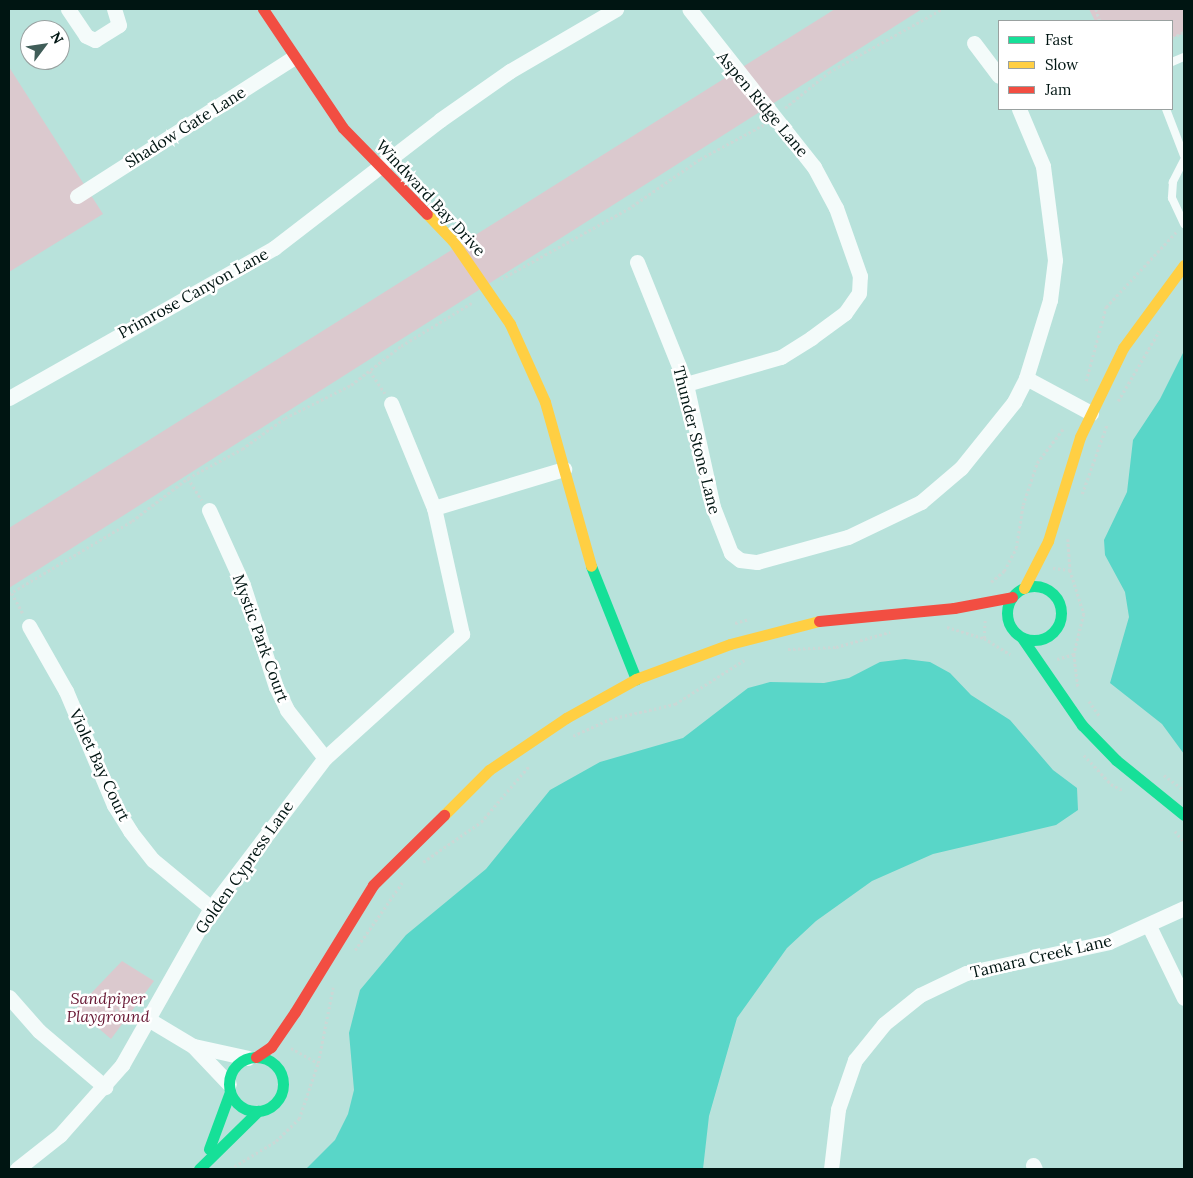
<!DOCTYPE html>
<html>
<head>
<meta charset="utf-8">
<style>
	body { margin:0 }
	#map { position:relative; width:1193px; height:1178px; overflow:hidden; background:#b8e2db; font-family:Lora,serif }
	div>[style] { position:absolute }
	[style*='--x'] { left:calc(var(--x)*1px); top:calc(var(--y)*1px); width:calc(var(--w)*1px); rotate:calc(var(--a)*1deg) }
	.green>* { inset:0; background:#dbc9ce }
	.water>* { inset:0; background:#59d6c8 }
	.path>* { height:2.5px; margin-top:-1.25px; transform-origin:0; background:repeating-linear-gradient(90deg,#cbd8d6 0 2.5px,transparent 0 5px) }
	.lane>* { height:8px; margin:-4px; padding:0 4px; transform-origin:4px; border-radius:4px; background:#f4fbfa }
	.street>* { height:15px; margin:-7.5px; padding:0 7.5px; transform-origin:7.5px; border-radius:7.5px; background:#f4fbfa }
	.fast>* { height:11px; margin:-5.5px; padding:0 5.5px; transform-origin:5.5px; border-radius:5.5px; background:#16e098 }
	.fast>.ring { margin:-5.5px; padding:0; box-sizing:content-box; background:none; border:11px solid #16e098; border-radius:50% }
	.slow>* { height:11px; margin:-5.5px; padding:0 5.5px; transform-origin:5.5px; border-radius:5.5px; background:#ffcf43 }
	.jam>* { height:11px; margin:-5.5px; padding:0 5.5px; transform-origin:5.5px; border-radius:5.5px; background:#f24e42 }
	span { translate:-50% -50%; white-space:nowrap; text-align:center; line-height:1.15; -webkit-text-stroke:5px #fff; paint-order:stroke }
	.street-label { font-size:16px; color:#001512 }
	.park-label { font-size:16px; color:#671733; font-style:italic }
	.frame { position:absolute; inset:0; border:10px solid #001512; pointer-events:none }
	.legend { position:absolute; left:998px; top:20px; width:175px; height:90px; box-sizing:border-box; background:#fff; border:1px solid #99a1a0; margin:0; padding:6px 9px; list-style:none; font-size:15px; color:#001512 }
	.legend li { display:flex; align-items:center; gap:10px; height:25px }
	.legend b { width:25px; border:1px solid #99a1a0 }
	.north { position:absolute; left:20px; top:20px; width:50px; height:50px; box-sizing:border-box; background:#fff; border:1px solid #99a1a0; border-radius:50%; rotate:59deg; font-size:14px; font-weight:700; line-height:20px; text-align:center; color:#001512 }
	.north::after { content:''; display:block; margin:auto; width:18px; height:22px; background:#405d58; clip-path:polygon(50% 0,100% 100%,50% 72%,0 100%) }
</style>
</head>
<body>
<div id="map">
	<div class="green">
		<div style="clip-path:polygon(835px 9px,922px 9px,9px 588px,9px 528px)"></div>
		<div style="clip-path:polygon(1089px 9px,1184px 9px,1184px 33px,1172px 38px,1172px 21px,1095px 21px)"></div>
		<div style="clip-path:polygon(9px 67px,103px 214px,9px 272px)"></div>
		<div style="clip-path:polygon(122px 961px,154px 981px,111px 1039px,76px 1009px)"></div>
	</div>
	<div class="water">
		<div style="clip-path:polygon(1184px 351px,1184px 754px,1162px 724px,1110px 683px,1129px 617px,1125px 592px,1105px 555px,1104px 540px,1127px 492px,1133px 440px,1160px 399px)"></div>
		<div style="clip-path:polygon(905px 659px,930px 662px,950px 673px,971px 695px,1010px 720px,1053px 770px,1077px 788px,1078px 810px,1056px 825px,933px 854px,872px 881px,816px 921px,787px 948px,737px 1018px,709px 1116px,703px 1169px,306px 1169px,335px 1140px,348px 1114px,354px 1090px,349px 1033px,360px 990px,406px 935px,486px 869px,550px 790px,600px 762px,683px 738px,748px 688px,770px 682px,824px 683px,849px 678px,880px 662px)"></div>
	</div>
	<div class="path">
		<div style="--x:1096;--y:9;--w:13;--a:72"></div>
		<div style="--x:1172;--y:38;--w:13;--a:-27"></div>
		<div style="--x:785;--y:108;--w:57;--a:-39.3"></div>
		<div style="--x:829;--y:72;--w:129;--a:-29.1"></div>
		<div style="--x:433;--y:193;--w:27;--a:48"></div>
		<div style="--x:501;--y:279;--w:145;--a:-28.9"></div>
		<div style="--x:628;--y:209;--w:88;--a:-34.8"></div>
		<div style="--x:700;--y:159;--w:72;--a:-28.4"></div>
		<div style="--x:370;--y:371;--w:27;--a:56"></div>
		<div style="--x:1086;--y:381;--w:77;--a:-74.9"></div>
		<div style="--x:1106;--y:307;--w:104;--a:-46.9"></div>
		<div style="--x:1118;--y:401;--w:81;--a:-59.6"></div>
		<div style="--x:188;--y:478;--w:26;--a:58"></div>
		<div style="--x:1082;--y:494;--w:74;--a:-70.3"></div>
		<div style="--x:1068;--y:539;--w:31;--a:86"></div>
		<div style="--x:1070;--y:570;--w:46;--a:72.3"></div>
		<div style="--x:1084;--y:614;--w:41;--a:104"></div>
		<div style="--x:1074;--y:654;--w:33;--a:83"></div>
		<div style="--x:1053;--y:568;--w:17;--a:7"></div>
		<div style="--x:991;--y:582;--w:17;--a:-40"></div>
		<div style="--x:1004;--y:571;--w:26;--a:-62"></div>
		<div style="--x:1016;--y:548;--w:44;--a:-80.8"></div>
		<div style="--x:1023;--y:505;--w:44;--a:-71.6"></div>
		<div style="--x:1037;--y:463;--w:43;--a:-52.6"></div>
		<div style="--x:12;--y:593;--w:24;--a:62"></div>
		<div style="--x:9;--y:594;--w:143;--a:-30.7"></div>
		<div style="--x:132;--y:521;--w:71;--a:-37.5"></div>
		<div style="--x:188;--y:478;--w:61;--a:-28.2"></div>
		<div style="--x:242;--y:449;--w:53;--a:-35.8"></div>
		<div style="--x:285;--y:418;--w:74;--a:-26.6"></div>
		<div style="--x:351;--y:385;--w:63;--a:-38"></div>
		<div style="--x:401;--y:346;--w:84;--a:-31.4"></div>
		<div style="--x:735;--y:623;--w:15;--a:-16"></div>
		<div style="--x:947;--y:627;--w:39;--a:17"></div>
		<div style="--x:984;--y:638;--w:31;--a:32"></div>
		<div style="--x:984;--y:638;--w:19;--a:-87"></div>
		<div style="--x:788;--y:649;--w:48;--a:-2.4"></div>
		<div style="--x:836;--y:647;--w:56;--a:-15.5"></div>
		<div style="--x:1057;--y:659;--w:18;--a:-16"></div>
		<div style="--x:1089;--y:701;--w:19;--a:55"></div>
		<div style="--x:573;--y:736;--w:41;--a:-24.7"></div>
		<div style="--x:610;--y:719;--w:67;--a:-13"></div>
		<div style="--x:675;--y:704;--w:82;--a:-32.5"></div>
		<div style="--x:1084;--y:755;--w:40;--a:47"></div>
		<div style="--x:1111;--y:784;--w:15;--a:28"></div>
		<div style="--x:1164;--y:775;--w:25;--a:37"></div>
		<div style="--x:1175;--y:831;--w:14;--a:51"></div>
		<div style="--x:423;--y:862;--w:70;--a:-34.6"></div>
		<div style="--x:481;--y:822;--w:74;--a:-49.4"></div>
		<div style="--x:355;--y:950;--w:82;--a:-55"></div>
		<div style="--x:129;--y:996;--w:13;--a:135"></div>
		<div style="--x:120;--y:1005;--w:16;--a:35"></div>
		<div style="--x:113;--y:1015;--w:12;--a:-55"></div>
		<div style="--x:291;--y:1048;--w:31;--a:29"></div>
		<div style="--x:230;--y:1169;--w:54;--a:-31.3"></div>
		<div style="--x:276;--y:1141;--w:32;--a:-44"></div>
		<div style="--x:299;--y:1119;--w:59;--a:-71.3"></div>
		<div style="--x:318;--y:1063;--w:77;--a:-78.8"></div>
	</div>
	<div class="lane">
		<div style="--x:1172;--y:62;--w:13;--a:-23"></div>
		<div style="--x:1166;--y:109;--w:50;--a:69"></div>
		<div style="--x:1184;--y:160;--w:25;--a:117"></div>
		<div style="--x:1173;--y:182;--w:16;--a:94"></div>
		<div style="--x:1172;--y:198;--w:29;--a:65"></div>
	</div>
	<div class="street">
		<div style="--x:68;--y:9;--w:32;--a:56"></div>
		<div style="--x:86;--y:36;--w:10;--a:24"></div>
		<div style="--x:95;--y:40;--w:28;--a:-32"></div>
		<div style="--x:119;--y:25;--w:17;--a:-107"></div>
		<div style="--x:974;--y:43;--w:41;--a:52.9"></div>
		<div style="--x:77;--y:196;--w:256;--a:-32.6"></div>
		<div style="--x:637;--y:262;--w:131;--a:68.1"></div>
		<div style="--x:686;--y:384;--w:126;--a:77.6"></div>
		<div style="--x:713;--y:507;--w:49;--a:68.6"></div>
		<div style="--x:731;--y:553;--w:11;--a:38"></div>
		<div style="--x:740;--y:560;--w:17;--a:7"></div>
		<div style="--x:757;--y:562;--w:94;--a:-15.4"></div>
		<div style="--x:848;--y:537;--w:81;--a:-25.6"></div>
		<div style="--x:921;--y:502;--w:52;--a:-40.4"></div>
		<div style="--x:961;--y:468;--w:85;--a:-51.2"></div>
		<div style="--x:1014;--y:402;--w:27;--a:-63"></div>
		<div style="--x:1026;--y:378;--w:82;--a:-72.9"></div>
		<div style="--x:1050;--y:300;--w:40;--a:-82.9"></div>
		<div style="--x:1055;--y:260;--w:95;--a:-97.3"></div>
		<div style="--x:1043;--y:166;--w:62;--a:-112.8"></div>
		<div style="--x:1026;--y:378;--w:74;--a:28.3"></div>
		<div style="--x:686;--y:384;--w:99;--a:-15.9"></div>
		<div style="--x:781;--y:357;--w:36;--a:-32"></div>
		<div style="--x:811;--y:338;--w:42;--a:-36.3"></div>
		<div style="--x:845;--y:313;--w:24;--a:-55"></div>
		<div style="--x:859;--y:293;--w:17;--a:-87"></div>
		<div style="--x:860;--y:276;--w:72;--a:-109.4"></div>
		<div style="--x:836;--y:208;--w:47;--a:-118.2"></div>
		<div style="--x:814;--y:167;--w:201;--a:-128.3"></div>
		<div style="--x:9;--y:398;--w:305;--a:-29.5"></div>
		<div style="--x:274;--y:248;--w:210;--a:-37.6"></div>
		<div style="--x:440;--y:120;--w:85;--a:-35"></div>
		<div style="--x:510;--y:71;--w:123;--a:-30.3"></div>
		<div style="--x:434;--y:508;--w:136;--a:-16.7"></div>
		<div style="--x:209;--y:510;--w:82;--a:65.6"></div>
		<div style="--x:243;--y:585;--w:107;--a:72.1"></div>
		<div style="--x:276;--y:687;--w:25;--a:64"></div>
		<div style="--x:287;--y:710;--w:61;--a:51.6"></div>
		<div style="--x:29;--y:626;--w:75;--a:60.4"></div>
		<div style="--x:66;--y:691;--w:124;--a:67.2"></div>
		<div style="--x:114;--y:805;--w:31;--a:58"></div>
		<div style="--x:130;--y:831;--w:37;--a:52"></div>
		<div style="--x:153;--y:860;--w:75;--a:39.6"></div>
		<div style="--x:1149;--y:926;--w:80;--a:64.1"></div>
		<div style="--x:9;--y:997;--w:45;--a:48.6"></div>
		<div style="--x:39;--y:1031;--w:87;--a:40.3"></div>
		<div style="--x:148;--y:1019;--w:52;--a:31"></div>
		<div style="--x:193;--y:1046;--w:52;--a:46.5"></div>
		<div style="--x:194;--y:1046;--w:55;--a:12.5"></div>
		<div style="--x:1033;--y:1165;--w:4;--a:63"></div>
		<div style="--x:17;--y:1169;--w:55;--a:-38.3"></div>
		<div style="--x:60;--y:1135;--w:94;--a:-48.5"></div>
		<div style="--x:122;--y:1065;--w:180;--a:-60.5"></div>
		<div style="--x:211;--y:908;--w:188;--a:-52.8"></div>
		<div style="--x:325;--y:758;--w:185;--a:-42.1"></div>
		<div style="--x:462;--y:634;--w:129;--a:-102.5"></div>
		<div style="--x:434;--y:508;--w:113;--a:-112.3"></div>
		<div style="--x:831;--y:1169;--w:60;--a:-83.3"></div>
		<div style="--x:838;--y:1109;--w:52;--a:-70.9"></div>
		<div style="--x:855;--y:1060;--w:46;--a:-51.1"></div>
		<div style="--x:884;--y:1024;--w:46;--a:-38.9"></div>
		<div style="--x:920;--y:995;--w:51;--a:-25.6"></div>
		<div style="--x:966;--y:973;--w:146;--a:-12.2"></div>
		<div style="--x:1109;--y:942;--w:82;--a:-24.4"></div>
	</div>
	<div class="fast">
		<div style="--x:591;--y:566;--w:122;--a:68.3"></div>
		<div class="ring" style="left:1007px;top:586px;width:43px;height:43px"></div>
		<div style="--x:1022;--y:638;--w:106;--a:55.4"></div>
		<div style="--x:1082;--y:725;--w:49;--a:45.8"></div>
		<div style="--x:1116;--y:760;--w:87;--a:39"></div>
		<div class="ring" style="left:229px;top:1057px;width:43px;height:43px"></div>
		<div style="--x:209;--y:1149;--w:61;--a:-69.8"></div>
		<div style="--x:199;--y:1169;--w:83;--a:-44.5"></div>
	</div>
	<div class="slow">
		<div style="--x:427;--y:214;--w:37;--a:46"></div>
		<div style="--x:453;--y:241;--w:101;--a:55.5"></div>
		<div style="--x:510;--y:324;--w:85;--a:65.8"></div>
		<div style="--x:545;--y:402;--w:170;--a:74.3"></div>
		<div style="--x:1024;--y:588;--w:53;--a:-62.9"></div>
		<div style="--x:1048;--y:541;--w:109;--a:-72.9"></div>
		<div style="--x:1080;--y:437;--w:99;--a:-64.2"></div>
		<div style="--x:1123;--y:348;--w:103;--a:-53.7"></div>
		<div style="--x:444;--y:815;--w:64;--a:-45"></div>
		<div style="--x:489;--y:770;--w:93;--a:-34"></div>
		<div style="--x:566;--y:718;--w:80;--a:-29.1"></div>
		<div style="--x:636;--y:679;--w:100;--a:-20.4"></div>
		<div style="--x:730;--y:644;--w:92;--a:-14.5"></div>
	</div>
	<div class="jam">
		<div style="--x:263;--y:9;--w:143;--a:56.1"></div>
		<div style="--x:343;--y:128;--w:120;--a:45.7"></div>
		<div style="--x:819;--y:621;--w:136;--a:-5.5"></div>
		<div style="--x:954;--y:608;--w:59;--a:-10.7"></div>
		<div style="--x:256;--y:1057;--w:18;--a:-34"></div>
		<div style="--x:271;--y:1047;--w:42;--a:-55.6"></div>
		<div style="--x:295;--y:1012;--w:149;--a:-58.4"></div>
		<div style="--x:373;--y:885;--w:100;--a:-44.6"></div>
	</div>
	<div class="street-label">
		<span style="left:763px;top:104px;rotate:50deg">Aspen Ridge Lane</span>
		<span style="left:185px;top:127px;rotate:-32deg">Shadow Gate Lane</span>
		<span style="left:431px;top:198px;rotate:47deg">Windward Bay Drive</span>
		<span style="left:193px;top:293px;rotate:-29deg">Primrose Canyon Lane</span>
		<span style="left:697px;top:440px;rotate:76deg">Thunder Stone Lane</span>
		<span style="left:261px;top:638px;rotate:70deg">Mystic Park Court</span>
		<span style="left:100px;top:765px;rotate:65deg">Violet Bay Court</span>
		<span style="left:244px;top:867px;rotate:-55deg">Golden Cypress Lane</span>
		<span style="left:1041px;top:956px;rotate:-13deg">Tamara Creek Lane</span>
	</div>
	<div class="park-label">
		<span style="left:108px;top:1007px">Sandpiper<br>Playground</span>
	</div>
	<div class="frame"></div>
	<ul class="legend">
	<li><b style="height:6px;background:#16e098"></b>Fast</li>
	<li><b style="height:6px;background:#ffcf43"></b>Slow</li>
	<li><b style="height:6px;background:#f24e42"></b>Jam</li>
	</ul>
	<div class="north">N</div>
</div>
</body>
</html>
